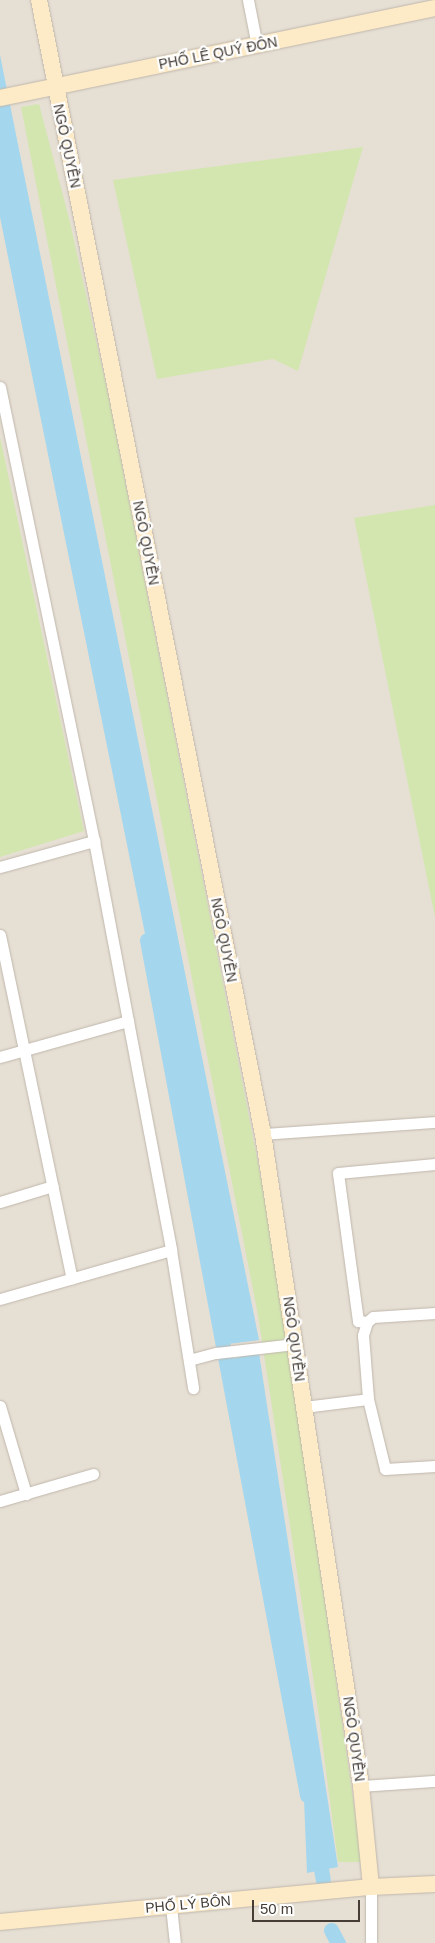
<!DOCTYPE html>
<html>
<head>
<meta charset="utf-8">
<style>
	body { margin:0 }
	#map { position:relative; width:435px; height:1943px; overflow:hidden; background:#f2ede6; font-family:Helvetica,sans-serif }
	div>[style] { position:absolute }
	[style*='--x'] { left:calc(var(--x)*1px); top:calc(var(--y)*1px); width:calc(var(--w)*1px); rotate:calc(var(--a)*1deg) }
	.residential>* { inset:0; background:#e6dfd4; transform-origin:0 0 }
	.green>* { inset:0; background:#d3e6b0 }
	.water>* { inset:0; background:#a4d7ee }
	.canal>* { height:15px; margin:-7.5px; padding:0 7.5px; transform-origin:7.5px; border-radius:7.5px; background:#a4d7ee }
	.roads { filter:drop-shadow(0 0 1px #c0b7ac) drop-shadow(0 0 1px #c0b7ac) }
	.street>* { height:11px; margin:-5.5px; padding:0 5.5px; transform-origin:5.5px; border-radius:5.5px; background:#fff }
	.secondary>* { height:16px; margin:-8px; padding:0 8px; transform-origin:8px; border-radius:8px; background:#fdeac6 }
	span { translate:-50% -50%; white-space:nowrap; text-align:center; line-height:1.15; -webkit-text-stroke:4.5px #fff; paint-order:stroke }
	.street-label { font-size:14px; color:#453d36 }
	.scale { position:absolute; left:252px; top:1900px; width:108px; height:22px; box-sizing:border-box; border:2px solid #453d36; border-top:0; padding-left:6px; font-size:15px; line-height:18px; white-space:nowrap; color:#453d36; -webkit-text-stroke:4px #fff; paint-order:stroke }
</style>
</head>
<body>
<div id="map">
	<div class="residential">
		<div style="left:0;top:0;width:435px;height:1943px"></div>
	</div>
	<div class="green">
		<div style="clip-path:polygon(39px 104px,70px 222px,109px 399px,273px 1240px,362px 1862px,338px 1862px,318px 1710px,258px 1315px,21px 107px)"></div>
		<div style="clip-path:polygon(363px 147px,298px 371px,273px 359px,157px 379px,113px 180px)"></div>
		<div style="clip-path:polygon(0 437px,84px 831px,0 857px)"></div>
		<div style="clip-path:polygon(435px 505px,435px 917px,354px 518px)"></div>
	</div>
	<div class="water">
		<div style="clip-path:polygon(0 55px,259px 1340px,228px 1344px,0 217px)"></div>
		<div style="clip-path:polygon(259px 1353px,338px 1867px,307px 1873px,303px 1775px,225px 1360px)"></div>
	</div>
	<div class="canal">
		<div style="--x:147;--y:940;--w:870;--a:79.4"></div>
		<div style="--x:318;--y:1852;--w:28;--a:80"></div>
		<div style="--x:331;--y:1930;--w:15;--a:62"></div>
	</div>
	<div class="roads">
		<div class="street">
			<div style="--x:248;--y:0;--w:47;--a:78.9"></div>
			<div style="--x:0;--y:387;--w:464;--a:78.3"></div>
			<div style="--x:94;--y:841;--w:416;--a:79.3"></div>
			<div style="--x:171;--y:1250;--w:140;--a:80.9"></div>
			<div style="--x:0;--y:867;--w:98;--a:-15.5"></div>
			<div style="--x:0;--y:935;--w:351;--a:78.2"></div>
			<div style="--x:0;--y:1057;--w:133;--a:-15.7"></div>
			<div style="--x:263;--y:1134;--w:172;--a:-4"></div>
			<div style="--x:0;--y:1202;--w:55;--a:-16.8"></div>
			<div style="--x:0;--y:1299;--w:178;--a:-16"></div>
			<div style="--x:435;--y:1313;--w:62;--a:176.3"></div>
			<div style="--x:373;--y:1317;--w:8;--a:140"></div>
			<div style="--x:367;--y:1322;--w:14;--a:107"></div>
			<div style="--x:363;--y:1335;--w:64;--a:85.5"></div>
			<div style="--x:368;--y:1399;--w:72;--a:76.3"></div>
			<div style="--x:385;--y:1469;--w:50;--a:-3.4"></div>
			<div style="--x:367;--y:1322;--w:9;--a:-174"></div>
			<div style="--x:358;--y:1321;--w:149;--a:-97.7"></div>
			<div style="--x:338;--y:1173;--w:97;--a:-5.3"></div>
			<div style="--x:189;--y:1360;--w:28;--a:-15"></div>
			<div style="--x:216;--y:1353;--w:79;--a:-6.6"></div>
			<div style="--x:0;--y:1406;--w:92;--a:73.5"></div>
			<div style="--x:304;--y:1407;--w:64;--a:-7.1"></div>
			<div style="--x:0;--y:1501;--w:97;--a:-16.2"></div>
			<div style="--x:361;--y:1786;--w:74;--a:-3.9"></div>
			<div style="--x:371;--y:1887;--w:56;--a:90"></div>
			<div style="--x:171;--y:1906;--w:37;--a:84"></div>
		</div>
		<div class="secondary">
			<div style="--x:39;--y:0;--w:1156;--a:78.83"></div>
			<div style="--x:263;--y:1134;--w:659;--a:81.45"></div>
			<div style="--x:361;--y:1786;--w:101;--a:84.3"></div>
			<div style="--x:0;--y:98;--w:444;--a:-11.7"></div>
			<div style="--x:0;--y:1922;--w:373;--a:-5.4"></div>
			<div style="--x:371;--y:1887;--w:64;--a:-2.7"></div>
		</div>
	</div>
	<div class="street-label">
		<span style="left:218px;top:53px;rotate:-11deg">PHỐ LÊ QUÝ ĐÔN</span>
		<span style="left:67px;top:146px;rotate:78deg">NGÔ QUYỀN</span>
		<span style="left:146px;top:543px;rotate:79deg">NGÔ QUYỀN</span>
		<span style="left:224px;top:940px;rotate:79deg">NGÔ QUYỀN</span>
		<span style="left:294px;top:1339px;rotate:82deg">NGÔ QUYỀN</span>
		<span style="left:354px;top:1739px;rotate:82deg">NGÔ QUYỀN</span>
		<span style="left:188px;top:1904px;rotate:-5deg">PHỐ LÝ BÔN</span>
	</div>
	<div class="scale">50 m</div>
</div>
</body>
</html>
